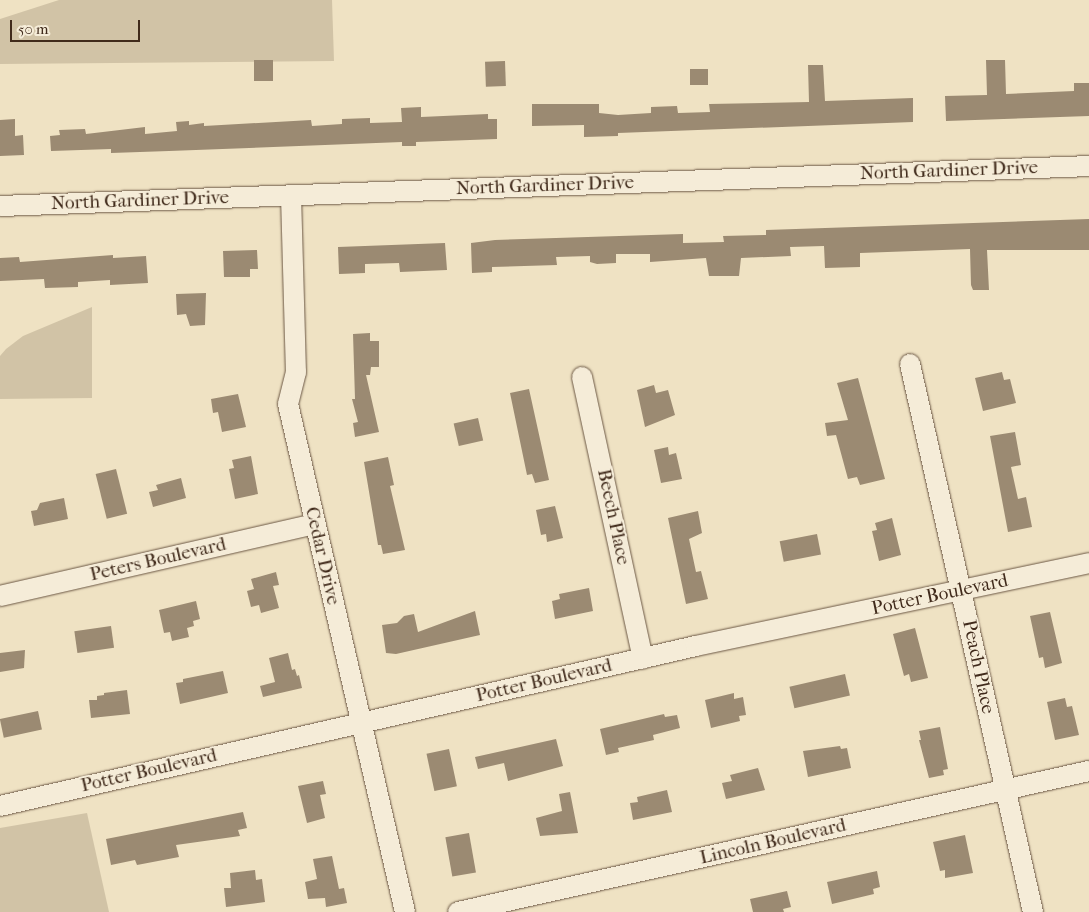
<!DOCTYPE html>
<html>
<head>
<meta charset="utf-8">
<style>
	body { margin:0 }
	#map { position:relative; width:1089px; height:912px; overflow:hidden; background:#efe2c3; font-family:"IM FELL French Canon",serif }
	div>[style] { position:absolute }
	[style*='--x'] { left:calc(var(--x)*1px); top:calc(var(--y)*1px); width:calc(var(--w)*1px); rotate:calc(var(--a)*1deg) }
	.green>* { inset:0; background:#d1c3a6 }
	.building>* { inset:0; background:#9b8a72; transform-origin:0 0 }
	.roads { filter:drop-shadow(0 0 1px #6c5845) drop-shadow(0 0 1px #6c5845) }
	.minor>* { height:20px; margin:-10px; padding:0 10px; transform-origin:10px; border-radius:10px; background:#f5ecd8 }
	span { translate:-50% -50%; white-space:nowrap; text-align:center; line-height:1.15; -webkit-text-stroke:4px #f5ecd8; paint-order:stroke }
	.street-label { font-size:19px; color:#402a1b }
	.scale { position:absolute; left:10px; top:20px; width:130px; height:22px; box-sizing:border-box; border:2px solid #402a1b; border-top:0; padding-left:6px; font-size:15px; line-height:18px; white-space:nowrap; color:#402a1b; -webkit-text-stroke:4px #f5ecd8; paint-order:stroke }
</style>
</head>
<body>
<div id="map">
	<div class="green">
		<div style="clip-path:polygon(59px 0,332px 0,334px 61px,0 64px,0 19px)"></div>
		<div style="clip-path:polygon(92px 307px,92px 398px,0 399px,0 356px,6px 349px,23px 336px)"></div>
		<div style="clip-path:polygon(87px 813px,109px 912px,0 912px,0 828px)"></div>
	</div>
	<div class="building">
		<div style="left:254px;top:60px;width:19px;height:21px"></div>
		<div style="clip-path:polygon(986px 60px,1005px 60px,1006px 94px,1074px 91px,1074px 83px,1089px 83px,1089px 116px,946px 121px,945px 96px,987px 95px)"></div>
		<div style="left:505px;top:61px;width:25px;height:20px;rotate:88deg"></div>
		<div style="clip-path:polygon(808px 65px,823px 65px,825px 101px,913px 98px,913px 122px,618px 133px,618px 136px,584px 137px,584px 125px,532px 126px,532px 104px,599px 104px,599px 113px,618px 115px,651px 113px,651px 107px,677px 106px,678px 113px,710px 112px,709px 104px,809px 102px)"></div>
		<div style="left:690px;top:69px;width:18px;height:16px"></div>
		<div style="clip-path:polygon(421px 107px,421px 117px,488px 114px,488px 119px,497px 119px,497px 139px,416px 142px,416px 146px,402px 146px,402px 142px,169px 151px,111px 153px,111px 149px,51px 151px,50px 136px,60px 135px,59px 130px,85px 129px,86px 134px,145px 127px,145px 134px,177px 131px,176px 122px,189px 121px,189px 125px,204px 123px,204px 126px,311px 120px,312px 126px,342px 124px,342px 119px,370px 118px,370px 123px,402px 122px,401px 108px)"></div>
		<div style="clip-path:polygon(15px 119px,15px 136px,23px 135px,24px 155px,0 156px,0 120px)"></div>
		<div style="clip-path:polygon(1089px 219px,1089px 250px,987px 250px,989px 290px,973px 290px,971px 285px,970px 249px,860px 253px,860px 267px,825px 268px,824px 246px,790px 247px,791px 256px,741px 258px,739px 276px,709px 276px,706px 258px,650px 262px,650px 254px,616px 254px,616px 263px,597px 264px,590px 262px,590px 256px,556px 257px,557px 265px,492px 267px,492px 272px,472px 273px,471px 243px,495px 240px,683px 234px,683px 243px,724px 242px,723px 236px,766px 235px,766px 230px)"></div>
		<div style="clip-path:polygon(445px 243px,447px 270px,400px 272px,399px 263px,365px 264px,365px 273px,339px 274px,338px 247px)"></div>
		<div style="clip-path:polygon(257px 250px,258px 269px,250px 269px,250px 277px,224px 277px,223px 251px)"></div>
		<div style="clip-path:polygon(113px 255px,113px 258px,146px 256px,148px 283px,110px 285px,110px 280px,78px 282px,78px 287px,45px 288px,44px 279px,0 281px,0 258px,19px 257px,20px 262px)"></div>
		<div style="clip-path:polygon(206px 293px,205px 325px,190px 326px,186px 314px,177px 315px,176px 294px)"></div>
		<div style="clip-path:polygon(370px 333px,370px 341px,379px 341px,379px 367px,371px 367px,370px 375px,366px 375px,379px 432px,355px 437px,353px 423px,358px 422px,352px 399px,355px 399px,353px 334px)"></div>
		<div style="clip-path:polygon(1002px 372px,1004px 380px,1010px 379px,1016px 403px,983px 411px,975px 378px)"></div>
		<div style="clip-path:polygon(858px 378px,885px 479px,860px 485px,857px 477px,848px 479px,836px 435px,827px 436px,825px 423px,848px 420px,837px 383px)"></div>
		<div style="clip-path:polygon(654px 385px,656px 393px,668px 390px,675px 415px,645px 427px,637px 390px)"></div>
		<div style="clip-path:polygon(529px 389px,549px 480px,535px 483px,532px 474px,527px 475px,510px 393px)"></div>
		<div style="clip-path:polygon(238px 394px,246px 427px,222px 432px,218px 412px,213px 413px,211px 399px)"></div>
		<div style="left:478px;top:418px;width:23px;height:25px;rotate:77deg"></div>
		<div style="clip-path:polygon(1015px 432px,1021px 465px,1011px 467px,1018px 499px,1026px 497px,1032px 527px,1008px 532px,990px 436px)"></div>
		<div style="clip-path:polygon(668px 447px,669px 455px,676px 453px,682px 479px,661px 483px,654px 450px)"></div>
		<div style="clip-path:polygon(251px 456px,258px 494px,235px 499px,229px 469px,234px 468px,232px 460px)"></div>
		<div style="clip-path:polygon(388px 457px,394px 485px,390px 486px,405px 550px,383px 554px,381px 545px,378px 545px,364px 462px)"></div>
		<div style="left:116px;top:469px;width:46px;height:21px;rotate:76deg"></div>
		<div style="clip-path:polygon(181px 478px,186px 498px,153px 507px,149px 492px,158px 490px,156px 485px)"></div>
		<div style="clip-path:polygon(64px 498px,68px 519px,34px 526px,31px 511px,37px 510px,40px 503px)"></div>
		<div style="clip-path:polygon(555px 506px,563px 538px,547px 542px,546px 534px,541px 535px,536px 510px)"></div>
		<div style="clip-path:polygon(698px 511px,702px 533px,689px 539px,696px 572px,701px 571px,708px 599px,686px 604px,668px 518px)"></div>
		<div style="clip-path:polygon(892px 518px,901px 555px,879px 561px,872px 531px,877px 530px,875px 523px)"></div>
		<div style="left:817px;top:534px;width:21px;height:38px;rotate:79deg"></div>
		<div style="clip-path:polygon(276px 572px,279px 585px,273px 586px,279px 608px,261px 613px,259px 605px,251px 607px,247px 591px,254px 589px,251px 579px)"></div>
		<div style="clip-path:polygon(589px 588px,593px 611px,555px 619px,552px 601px,560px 599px,559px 594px)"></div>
		<div style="clip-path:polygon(196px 601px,200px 619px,193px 621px,194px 626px,187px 628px,189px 637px,172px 641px,170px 632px,164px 633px,159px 610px)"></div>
		<div style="clip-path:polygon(475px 611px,480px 635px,396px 654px,386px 653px,382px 625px,397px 623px,404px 616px,414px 614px,418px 632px)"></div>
		<div style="clip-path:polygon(1050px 612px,1062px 663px,1045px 668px,1043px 657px,1039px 658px,1030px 616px)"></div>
		<div style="left:111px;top:626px;width:22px;height:37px;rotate:82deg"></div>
		<div style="clip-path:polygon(915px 628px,928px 678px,911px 682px,909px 674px,904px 676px,893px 634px)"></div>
		<div style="clip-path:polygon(25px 650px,24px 668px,0 672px,0 653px)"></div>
		<div style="clip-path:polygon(288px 653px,292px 670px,295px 669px,297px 676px,299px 675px,302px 688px,263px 697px,260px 686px,275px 682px,269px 658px)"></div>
		<div style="clip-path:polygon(223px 671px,228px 693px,180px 704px,176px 683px,183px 682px,183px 679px)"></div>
		<div style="left:845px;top:674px;width:22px;height:57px;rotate:77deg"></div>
		<div style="clip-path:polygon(127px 690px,130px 714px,91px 718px,89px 700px,97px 700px,97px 696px,104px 695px,104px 693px)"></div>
		<div style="clip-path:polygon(734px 693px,734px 699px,743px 697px,746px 715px,739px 716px,740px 721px,711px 728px,705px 700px)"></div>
		<div style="clip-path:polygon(1065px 698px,1067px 707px,1072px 706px,1079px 735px,1055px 740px,1047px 702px)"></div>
		<div style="left:38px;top:711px;width:19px;height:39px;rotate:78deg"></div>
		<div style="clip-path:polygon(664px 714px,665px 717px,677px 715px,680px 728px,653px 735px,654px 740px,618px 748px,619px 752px,606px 755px,600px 729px)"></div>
		<div style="clip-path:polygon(940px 727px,948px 769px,943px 770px,944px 775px,929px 778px,919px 740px,921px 740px,919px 731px)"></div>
		<div style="clip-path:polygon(556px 739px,563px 766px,508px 781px,504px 763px,478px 769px,475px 757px)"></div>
		<div style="clip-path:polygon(840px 746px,841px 749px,847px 748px,851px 768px,808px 777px,803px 751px)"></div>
		<div style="left:449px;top:749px;width:38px;height:23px;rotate:78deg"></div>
		<div style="clip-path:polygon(758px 768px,765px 790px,726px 799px,722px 783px,732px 781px,730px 775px)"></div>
		<div style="clip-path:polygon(323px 781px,326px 794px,320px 795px,325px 818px,307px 823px,298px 786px)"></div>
		<div style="clip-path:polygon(667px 790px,672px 812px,633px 820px,630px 803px,638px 802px,637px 797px)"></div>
		<div style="clip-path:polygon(570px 792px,578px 833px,540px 836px,536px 818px,562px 811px,559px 794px)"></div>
		<div style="clip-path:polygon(243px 812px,247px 828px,238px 830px,240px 836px,176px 845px,179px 857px,137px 865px,135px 860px,111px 865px,106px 839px)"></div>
		<div style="left:469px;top:833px;width:40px;height:24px;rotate:80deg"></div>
		<div style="clip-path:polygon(965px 835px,973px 873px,945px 878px,945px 870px,940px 871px,933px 842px)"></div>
		<div style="clip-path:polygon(332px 856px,339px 889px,344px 888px,347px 903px,326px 907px,325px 898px,308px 899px,305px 882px,317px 879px,313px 859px)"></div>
		<div style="clip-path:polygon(255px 870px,256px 880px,262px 879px,265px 902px,226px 907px,224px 888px,231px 888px,230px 873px)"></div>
		<div style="clip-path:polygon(877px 871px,880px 887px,873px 889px,874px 894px,832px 904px,827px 882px)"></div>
		<div style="clip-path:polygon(787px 891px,791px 907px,783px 909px,784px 912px,753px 912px,750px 899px)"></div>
	</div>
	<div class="roads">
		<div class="minor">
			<div style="--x:291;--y:195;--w:177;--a:88.4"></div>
			<div style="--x:296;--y:372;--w:33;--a:104"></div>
			<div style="--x:288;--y:404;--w:521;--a:77.03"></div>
			<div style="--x:0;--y:206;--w:1090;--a:-2.1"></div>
			<div style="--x:910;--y:364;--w:562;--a:77.35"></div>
			<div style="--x:582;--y:377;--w:288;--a:77.8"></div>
			<div style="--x:0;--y:596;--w:323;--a:-12.9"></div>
			<div style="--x:0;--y:806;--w:714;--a:-12.95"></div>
			<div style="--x:696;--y:646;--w:402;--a:-11.9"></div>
			<div style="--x:458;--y:912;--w:647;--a:-12.6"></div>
		</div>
	</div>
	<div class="street-label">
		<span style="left:949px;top:171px;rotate:-2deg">North Gardiner Drive</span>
		<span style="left:545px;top:186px;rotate:-2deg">North Gardiner Drive</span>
		<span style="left:140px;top:201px;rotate:-2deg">North Gardiner Drive</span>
		<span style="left:613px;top:517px;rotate:78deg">Beech Place</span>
		<span style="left:322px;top:556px;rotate:77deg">Cedar Drive</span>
		<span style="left:158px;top:560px;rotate:-13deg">Peters Boulevard</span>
		<span style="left:940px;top:595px;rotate:-12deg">Potter Boulevard</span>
		<span style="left:978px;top:667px;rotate:78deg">Peach Place</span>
		<span style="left:544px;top:681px;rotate:-13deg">Potter Boulevard</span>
		<span style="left:149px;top:771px;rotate:-13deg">Potter Boulevard</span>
		<span style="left:773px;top:842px;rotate:-13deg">Lincoln Boulevard</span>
	</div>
	<div class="scale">50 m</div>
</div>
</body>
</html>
